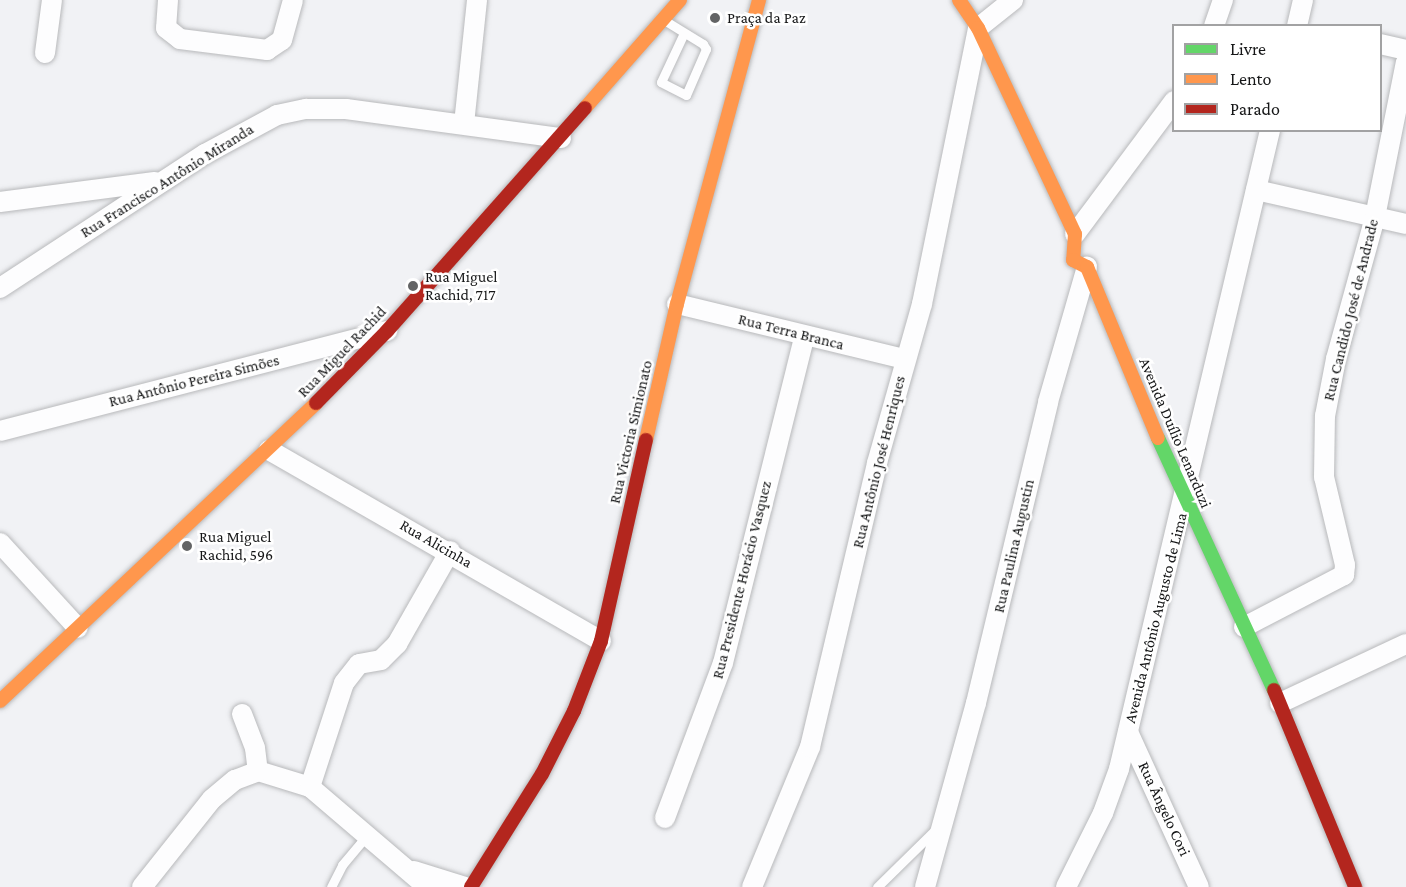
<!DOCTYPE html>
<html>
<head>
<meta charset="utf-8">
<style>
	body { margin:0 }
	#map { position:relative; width:1406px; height:887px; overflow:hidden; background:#f1f2f5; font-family:"Crimson Pro",serif }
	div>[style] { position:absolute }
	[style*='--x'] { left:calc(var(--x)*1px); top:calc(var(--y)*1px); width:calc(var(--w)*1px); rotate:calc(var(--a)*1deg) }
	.roads { filter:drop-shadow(0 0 2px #b8b9bb) drop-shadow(0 0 2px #b8b9bb) }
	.lane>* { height:9px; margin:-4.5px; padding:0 4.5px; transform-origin:4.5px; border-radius:4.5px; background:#fdfdfe }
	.street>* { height:20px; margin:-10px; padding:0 10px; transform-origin:10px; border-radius:10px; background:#fdfdfe }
	.fast>* { height:14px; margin:-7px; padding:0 7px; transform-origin:7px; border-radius:7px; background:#63d668 }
	.slow>* { height:14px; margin:-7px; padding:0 7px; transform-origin:7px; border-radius:7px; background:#ff974d }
	.jam>* { height:14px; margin:-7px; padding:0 7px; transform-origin:7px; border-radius:7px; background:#b3261e }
	.dots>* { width:16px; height:16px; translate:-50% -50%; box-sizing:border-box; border:3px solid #fff; border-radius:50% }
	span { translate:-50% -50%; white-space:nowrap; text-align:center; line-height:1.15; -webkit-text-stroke:5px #fff; paint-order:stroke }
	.poi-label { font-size:16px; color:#161718 }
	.left { translate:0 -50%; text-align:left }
	.street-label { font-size:16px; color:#161718 }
	.legend { position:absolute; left:1172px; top:24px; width:210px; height:108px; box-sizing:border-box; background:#fff; border:2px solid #a2a2a3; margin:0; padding:8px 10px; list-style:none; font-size:18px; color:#161718 }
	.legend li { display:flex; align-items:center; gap:12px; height:30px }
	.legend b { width:30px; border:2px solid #a2a2a3 }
</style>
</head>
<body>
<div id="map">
	<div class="roads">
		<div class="lane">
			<div style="--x:664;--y:20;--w:46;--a:31.6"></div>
			<div style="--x:703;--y:44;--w:6;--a:59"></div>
			<div style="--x:706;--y:49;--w:50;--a:113.5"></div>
			<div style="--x:686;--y:95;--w:28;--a:-153"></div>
			<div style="--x:661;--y:82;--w:54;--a:-64.9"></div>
			<div style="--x:331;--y:887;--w:25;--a:-63"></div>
			<div style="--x:342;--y:865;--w:39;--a:-50"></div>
			<div style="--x:877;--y:887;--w:86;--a:-44.5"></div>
		</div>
		<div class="street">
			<div style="--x:168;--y:0;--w:28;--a:94"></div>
			<div style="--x:166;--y:28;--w:18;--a:38"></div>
			<div style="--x:180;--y:39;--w:88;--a:7.2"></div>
			<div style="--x:267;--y:50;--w:18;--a:-34"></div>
			<div style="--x:282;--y:40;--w:41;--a:-74.6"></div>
			<div style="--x:1214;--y:26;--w:28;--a:-71"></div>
			<div style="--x:1297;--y:26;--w:27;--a:-77"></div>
			<div style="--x:1380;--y:44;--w:27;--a:13"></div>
			<div style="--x:45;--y:53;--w:53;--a:-82.5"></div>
			<div style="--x:464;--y:124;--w:125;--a:-84"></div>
			<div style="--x:1256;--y:190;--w:154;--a:12.8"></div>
			<div style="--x:0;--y:202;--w:156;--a:-7.4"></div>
			<div style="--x:1075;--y:234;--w:166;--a:-53.3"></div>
			<div style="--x:0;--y:288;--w:245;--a:-33.2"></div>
			<div style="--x:205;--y:154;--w:82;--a:-28.4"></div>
			<div style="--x:277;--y:115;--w:30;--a:-12"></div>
			<div style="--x:306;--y:109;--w:40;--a:0"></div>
			<div style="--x:346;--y:109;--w:217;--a:7.7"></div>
			<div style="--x:677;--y:304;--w:235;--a:13.6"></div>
			<div style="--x:0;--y:431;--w:400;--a:-14.5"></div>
			<div style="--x:269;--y:450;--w:383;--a:29.9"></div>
			<div style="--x:0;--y:543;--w:115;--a:47.5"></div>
			<div style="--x:1244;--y:627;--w:113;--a:-27.5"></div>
			<div style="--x:1344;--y:575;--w:10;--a:-84"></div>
			<div style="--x:1345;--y:565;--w:90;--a:-103.4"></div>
			<div style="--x:1324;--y:477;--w:61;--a:-89.1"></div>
			<div style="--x:1325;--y:416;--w:58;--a:-79.1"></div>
			<div style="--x:1336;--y:359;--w:147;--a:-74.6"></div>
			<div style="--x:1375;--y:217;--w:158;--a:-78.7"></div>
			<div style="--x:1280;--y:703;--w:139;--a:-25.1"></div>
			<div style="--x:242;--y:714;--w:36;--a:69"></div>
			<div style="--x:255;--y:748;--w:23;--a:83"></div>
			<div style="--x:1128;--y:732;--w:170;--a:65.4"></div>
			<div style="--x:258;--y:771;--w:54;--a:17.1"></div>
			<div style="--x:310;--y:787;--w:154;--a:40.5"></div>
			<div style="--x:310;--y:787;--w:109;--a:-71.9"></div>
			<div style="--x:344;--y:683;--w:24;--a:-52"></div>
			<div style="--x:359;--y:664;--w:22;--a:-10"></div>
			<div style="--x:381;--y:660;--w:23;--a:-45"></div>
			<div style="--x:397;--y:644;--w:107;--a:-60.3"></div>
			<div style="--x:665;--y:818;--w:165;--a:-69.5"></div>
			<div style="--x:723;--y:663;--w:336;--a:-76"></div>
			<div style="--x:414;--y:871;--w:53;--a:17.4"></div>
			<div style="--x:142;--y:887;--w:112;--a:-51.5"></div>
			<div style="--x:212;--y:799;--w:30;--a:-40"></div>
			<div style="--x:235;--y:780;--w:25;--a:-21"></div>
			<div style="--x:752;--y:887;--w:152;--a:-67.5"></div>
			<div style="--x:810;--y:747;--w:292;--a:-76.7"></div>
			<div style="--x:877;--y:463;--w:165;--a:-74.2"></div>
			<div style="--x:922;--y:304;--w:282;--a:-78.5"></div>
			<div style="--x:978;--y:28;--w:45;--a:-38.7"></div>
			<div style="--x:925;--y:887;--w:191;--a:-74.5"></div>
			<div style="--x:976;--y:703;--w:309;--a:-76.5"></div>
			<div style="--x:1048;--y:402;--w:141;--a:-73.9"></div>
			<div style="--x:1066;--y:887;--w:83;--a:-63.4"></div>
			<div style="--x:1103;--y:813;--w:47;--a:-70"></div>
			<div style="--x:1119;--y:769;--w:657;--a:-76.7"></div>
		</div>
		<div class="fast">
			<div style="--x:1158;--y:438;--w:277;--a:65.3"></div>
		</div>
		<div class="slow">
			<div style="--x:959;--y:0;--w:34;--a:56"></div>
			<div style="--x:978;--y:28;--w:228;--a:64.8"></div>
			<div style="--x:1075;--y:234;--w:26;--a:94"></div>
			<div style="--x:1073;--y:260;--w:16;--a:27"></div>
			<div style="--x:1087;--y:267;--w:185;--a:67.5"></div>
			<div style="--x:585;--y:108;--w:144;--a:-48.7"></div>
			<div style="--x:646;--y:440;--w:139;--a:-77.2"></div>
			<div style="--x:677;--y:304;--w:315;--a:-74.9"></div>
			<div style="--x:0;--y:701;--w:434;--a:-43.3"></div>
		</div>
		<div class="jam">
			<div style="--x:316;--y:403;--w:101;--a:-45.4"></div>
			<div style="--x:387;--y:331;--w:298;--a:-48.4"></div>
			<div style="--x:1274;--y:690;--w:213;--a:67.6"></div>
			<div style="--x:471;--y:887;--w:133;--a:-57.9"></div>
			<div style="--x:542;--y:774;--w:71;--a:-63.1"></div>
			<div style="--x:574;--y:711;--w:75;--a:-68.9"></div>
			<div style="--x:601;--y:641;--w:206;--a:-77.4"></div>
		</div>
	</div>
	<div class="dots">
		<div style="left:715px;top:18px;background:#636465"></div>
		<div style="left:413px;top:286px;background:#636465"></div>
		<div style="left:187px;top:546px;background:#636465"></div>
	</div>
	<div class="poi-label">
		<span class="left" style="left:727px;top:18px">Praça da Paz</span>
		<span class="left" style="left:425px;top:286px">Rua Miguel<br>Rachid, 717</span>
		<span class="left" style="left:199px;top:546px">Rua Miguel<br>Rachid, 596</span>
	</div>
	<div class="street-label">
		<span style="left:167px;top:181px;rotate:-32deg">Rua Francisco Antônio Miranda</span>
		<span style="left:1351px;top:310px;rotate:-76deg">Rua Candido José de Andrade</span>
		<span style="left:791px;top:332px;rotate:14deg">Rua Terra Branca</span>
		<span style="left:342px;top:352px;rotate:-46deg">Rua Miguel Rachid</span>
		<span style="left:194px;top:381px;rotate:-14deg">Rua Antônio Pereira Simões</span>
		<span style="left:631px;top:432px;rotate:-77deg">Rua Victoria Simionato</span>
		<span style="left:1175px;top:433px;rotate:67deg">Avenida Duílio Lenarduzi</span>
		<span style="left:879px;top:462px;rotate:-76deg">Rua Antônio José Henriques</span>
		<span style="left:436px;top:544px;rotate:30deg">Rua Alicinha</span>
		<span style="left:1014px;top:546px;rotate:-77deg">Rua Paulina Augustin</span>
		<span style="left:742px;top:580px;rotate:-76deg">Rua Presidente Horácio Vasquez</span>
		<span style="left:1156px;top:618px;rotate:-76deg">Avenida Antônio Augusto de Lima</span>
		<span style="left:1164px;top:809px;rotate:65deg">Rua Ângelo Cori</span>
	</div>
	<ul class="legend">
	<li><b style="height:8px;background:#63d668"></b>Livre</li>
	<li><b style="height:8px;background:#ff974d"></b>Lento</li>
	<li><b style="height:8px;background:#b3261e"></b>Parado</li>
	</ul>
</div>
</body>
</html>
